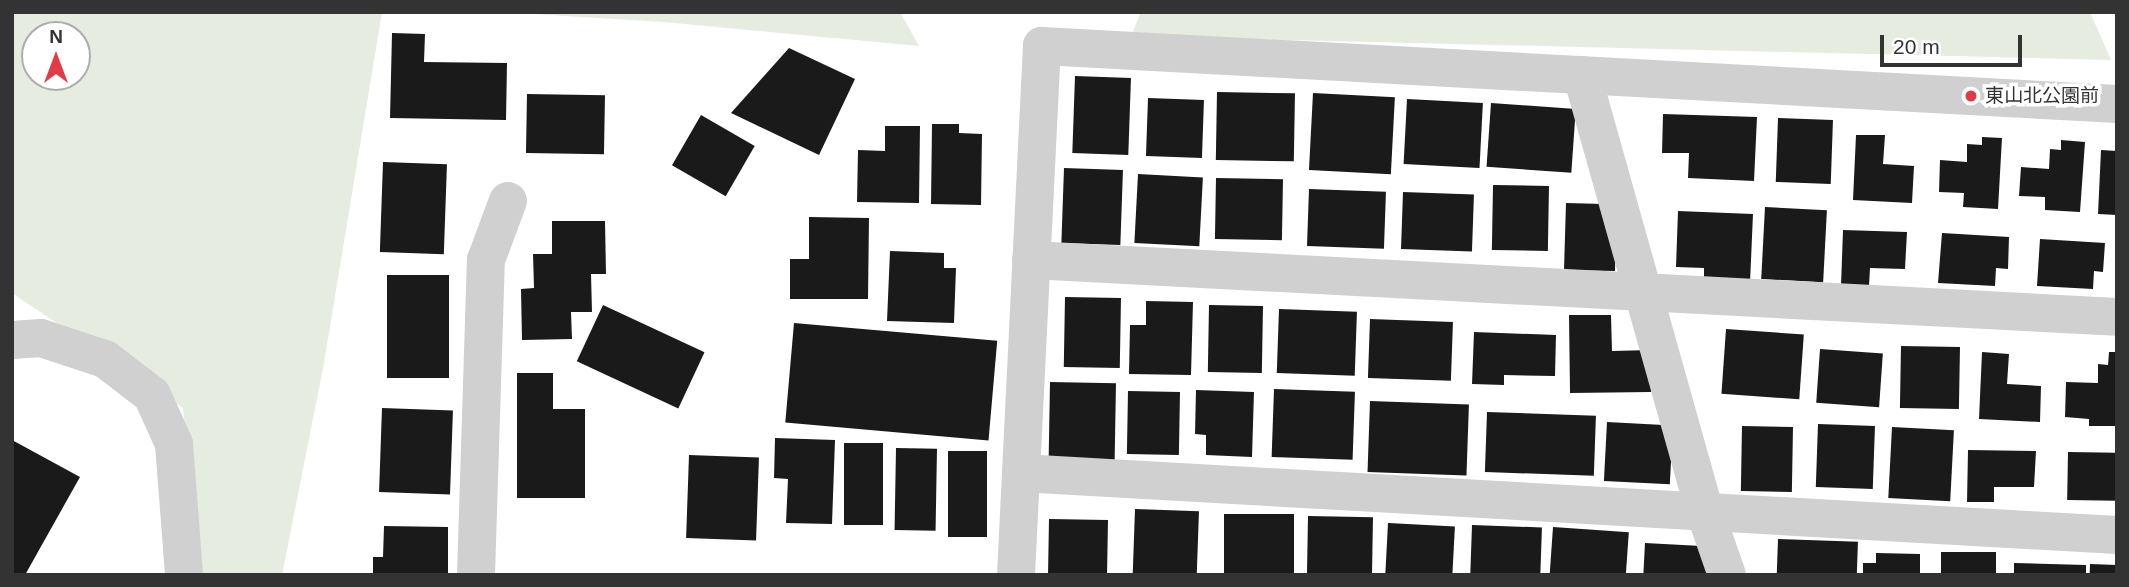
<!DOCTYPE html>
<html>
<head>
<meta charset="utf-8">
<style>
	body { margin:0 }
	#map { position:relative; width:2129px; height:587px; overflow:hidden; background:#fff; font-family:Helvetica,"Noto Sans JP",sans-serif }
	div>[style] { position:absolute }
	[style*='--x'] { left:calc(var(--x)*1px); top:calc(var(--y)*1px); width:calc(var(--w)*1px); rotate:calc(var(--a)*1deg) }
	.green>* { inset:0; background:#e6ecdf }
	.building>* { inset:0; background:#1a1a1a; transform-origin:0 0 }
	.minor>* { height:38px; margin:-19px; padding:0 19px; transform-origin:19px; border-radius:19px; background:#d0d0d0 }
	.dots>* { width:19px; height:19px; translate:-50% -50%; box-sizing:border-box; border:4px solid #fff; border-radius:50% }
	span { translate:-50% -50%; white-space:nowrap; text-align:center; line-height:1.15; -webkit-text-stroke:7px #fff; paint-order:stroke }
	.poi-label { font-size:19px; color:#333 }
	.left { translate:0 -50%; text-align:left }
	.frame { position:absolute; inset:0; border:14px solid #333; pointer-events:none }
	.north { position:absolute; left:21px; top:21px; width:70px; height:70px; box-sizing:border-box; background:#fff; border:2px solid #adadad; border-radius:50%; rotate:0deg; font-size:19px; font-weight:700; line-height:28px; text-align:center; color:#333 }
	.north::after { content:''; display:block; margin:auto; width:24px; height:32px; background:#e63946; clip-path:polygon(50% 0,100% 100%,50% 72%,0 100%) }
	.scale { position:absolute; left:1880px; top:35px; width:142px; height:32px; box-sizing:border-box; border:4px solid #333; border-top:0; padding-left:9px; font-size:21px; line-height:24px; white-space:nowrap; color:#333; -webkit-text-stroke:5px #fff; paint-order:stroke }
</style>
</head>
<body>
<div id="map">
	<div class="green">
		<div style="clip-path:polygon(evenodd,12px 12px,382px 12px,324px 363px,282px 575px,199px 575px,183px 408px,12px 293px,12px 12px,35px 35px,77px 35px,77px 77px,35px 77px,35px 35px)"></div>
		<div style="clip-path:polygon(498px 12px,900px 12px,919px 46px,664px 22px)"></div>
		<div style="clip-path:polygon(1141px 12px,2090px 12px,2111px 60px,1131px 36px)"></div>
	</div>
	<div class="building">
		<div style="clip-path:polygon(392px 33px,425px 34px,424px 62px,507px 63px,506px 120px,390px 118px)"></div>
		<div style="clip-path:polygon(789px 48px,855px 79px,819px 155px,731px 113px)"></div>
		<div style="left:1075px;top:76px;width:56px;height:77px;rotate:2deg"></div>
		<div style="left:1217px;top:92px;width:78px;height:68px;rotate:1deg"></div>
		<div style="left:1313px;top:93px;width:82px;height:77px;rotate:3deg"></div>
		<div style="left:527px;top:94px;width:78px;height:59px;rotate:1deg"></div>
		<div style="left:1148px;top:98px;width:56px;height:58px;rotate:2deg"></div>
		<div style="left:1407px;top:99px;width:76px;height:65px;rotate:3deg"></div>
		<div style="left:1491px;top:103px;width:85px;height:64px;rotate:4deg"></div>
		<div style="clip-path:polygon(1663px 114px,1757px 117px,1754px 181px,1688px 178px,1689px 153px,1662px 153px)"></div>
		<div style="left:701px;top:115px;width:62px;height:58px;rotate:30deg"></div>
		<div style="left:1778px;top:118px;width:55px;height:64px;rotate:2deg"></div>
		<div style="clip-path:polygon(932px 124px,959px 124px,959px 133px,982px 134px,981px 205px,931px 204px)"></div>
		<div style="clip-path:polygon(885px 126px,920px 126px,919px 203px,857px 202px,858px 150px,885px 151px)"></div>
		<div style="clip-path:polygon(1856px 135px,1885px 135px,1883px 164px,1914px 166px,1912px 203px,1853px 200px)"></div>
		<div style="clip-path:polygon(1982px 137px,2002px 138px,1998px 209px,1963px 207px,1964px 193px,1939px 192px,1940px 160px,1967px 162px,1967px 144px,1982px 145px)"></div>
		<div style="clip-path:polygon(2061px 140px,2085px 142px,2080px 212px,2045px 210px,2045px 197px,2019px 196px,2021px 167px,2049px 169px,2050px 149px,2061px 150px)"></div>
		<div style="clip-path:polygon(2101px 150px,2117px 151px,2117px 215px,2098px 214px)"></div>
		<div style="left:383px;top:162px;width:64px;height:90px;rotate:2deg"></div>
		<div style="left:1064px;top:168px;width:59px;height:75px;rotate:2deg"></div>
		<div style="left:1138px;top:174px;width:65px;height:69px;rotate:3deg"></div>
		<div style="left:1216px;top:178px;width:67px;height:61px;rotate:1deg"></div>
		<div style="left:1493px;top:185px;width:56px;height:65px;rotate:1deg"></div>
		<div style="left:1309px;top:189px;width:77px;height:57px;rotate:2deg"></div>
		<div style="left:1403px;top:192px;width:71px;height:57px;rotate:2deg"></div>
		<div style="clip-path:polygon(1566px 203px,1604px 204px,1616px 221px,1615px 271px,1564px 270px)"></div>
		<div style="left:1765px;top:207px;width:62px;height:72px;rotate:3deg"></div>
		<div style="clip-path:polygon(1678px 211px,1753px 214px,1750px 283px,1704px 282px,1704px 268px,1676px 267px)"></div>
		<div style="clip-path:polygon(809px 217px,869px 218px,868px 299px,790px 299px,790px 259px,809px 259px)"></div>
		<div style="clip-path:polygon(552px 221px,605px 221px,606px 274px,591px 274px,592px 312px,571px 312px,572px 339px,522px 340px,521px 289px,534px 288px,533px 254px,552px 254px)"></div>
		<div style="clip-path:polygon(1843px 230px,1907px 232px,1905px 269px,1870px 268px,1869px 286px,1841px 286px)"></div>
		<div style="clip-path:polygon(1942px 233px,2009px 237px,2008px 269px,1996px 268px,1995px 286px,1938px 283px)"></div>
		<div style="clip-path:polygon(2040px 239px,2105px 243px,2103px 272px,2094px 271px,2093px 289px,2037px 286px)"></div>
		<div style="clip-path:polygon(890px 251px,944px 253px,944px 268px,956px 268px,954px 323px,887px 321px)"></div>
		<div style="left:387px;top:275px;width:62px;height:103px"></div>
		<div style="left:1065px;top:297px;width:56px;height:70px;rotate:1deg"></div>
		<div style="clip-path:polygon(1146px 301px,1193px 302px,1191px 375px,1129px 374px,1130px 325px,1146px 325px)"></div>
		<div style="left:603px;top:305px;width:112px;height:62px;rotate:25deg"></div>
		<div style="left:1209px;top:305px;width:54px;height:67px;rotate:1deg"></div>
		<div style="left:1279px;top:309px;width:78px;height:64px;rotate:2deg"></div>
		<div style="clip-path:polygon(1569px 315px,1611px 315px,1612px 351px,1651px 350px,1651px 392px,1570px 393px)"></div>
		<div style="left:1370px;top:319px;width:83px;height:59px;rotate:2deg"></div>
		<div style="left:794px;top:323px;width:204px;height:100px;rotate:5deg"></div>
		<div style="left:1726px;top:329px;width:78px;height:65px;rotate:4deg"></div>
		<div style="clip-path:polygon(1474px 332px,1556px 335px,1555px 376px,1504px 375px,1504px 385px,1472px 384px)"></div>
		<div style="left:1901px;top:346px;width:59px;height:62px;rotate:1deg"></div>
		<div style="left:1820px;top:349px;width:63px;height:54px;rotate:4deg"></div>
		<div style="clip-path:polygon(1982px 352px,2009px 354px,2007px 384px,2041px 386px,2040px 422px,1979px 419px)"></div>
		<div style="clip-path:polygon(2109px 352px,2117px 352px,2117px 426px,2089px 426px,2089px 419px,2065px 417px,2066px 382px,2098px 383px,2098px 364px,2108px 365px)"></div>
		<div style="clip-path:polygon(517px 373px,553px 373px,553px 409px,585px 409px,585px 498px,517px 498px)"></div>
		<div style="left:1050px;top:382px;width:66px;height:80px;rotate:1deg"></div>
		<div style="left:1274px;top:389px;width:81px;height:68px;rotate:2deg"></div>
		<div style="clip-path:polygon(1196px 390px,1254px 392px,1252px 457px,1206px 455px,1206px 435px,1195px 434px)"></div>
		<div style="left:1128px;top:391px;width:52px;height:63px;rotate:1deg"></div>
		<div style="left:1370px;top:401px;width:99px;height:71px;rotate:2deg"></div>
		<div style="left:382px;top:408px;width:71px;height:84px;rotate:2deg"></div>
		<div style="left:1487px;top:412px;width:109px;height:60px;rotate:2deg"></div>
		<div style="left:1607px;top:422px;width:66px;height:59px;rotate:3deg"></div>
		<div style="left:1818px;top:424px;width:57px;height:63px;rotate:2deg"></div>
		<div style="left:1742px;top:426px;width:51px;height:65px;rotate:1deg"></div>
		<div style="left:1892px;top:427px;width:62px;height:71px;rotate:3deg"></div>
		<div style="clip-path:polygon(775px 438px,835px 440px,832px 524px,786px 523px,788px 479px,774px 478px)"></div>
		<div style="clip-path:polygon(12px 440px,80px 477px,25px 575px,12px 575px)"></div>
		<div style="left:844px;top:443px;width:39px;height:82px"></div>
		<div style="left:896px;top:448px;width:41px;height:82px;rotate:1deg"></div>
		<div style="clip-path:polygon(1968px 450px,2036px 451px,2034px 487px,1994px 487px,1994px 502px,1967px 502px)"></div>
		<div style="left:948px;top:451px;width:39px;height:86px"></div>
		<div style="left:2068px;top:452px;width:49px;height:48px;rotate:1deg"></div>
		<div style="left:689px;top:455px;width:70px;height:83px;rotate:2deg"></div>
		<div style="left:1135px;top:509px;width:64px;height:66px;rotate:2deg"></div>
		<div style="left:1224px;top:514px;width:70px;height:61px"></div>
		<div style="left:1308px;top:516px;width:65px;height:59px;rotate:1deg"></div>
		<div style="left:1049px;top:519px;width:59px;height:56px;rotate:1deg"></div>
		<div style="left:1388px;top:523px;width:67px;height:52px;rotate:3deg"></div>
		<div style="left:1472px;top:525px;width:70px;height:50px;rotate:2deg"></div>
		<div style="clip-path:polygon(384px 526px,448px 527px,448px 575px,373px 575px,373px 557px,383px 557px)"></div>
		<div style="left:1553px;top:527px;width:76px;height:48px;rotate:4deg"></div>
		<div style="left:1778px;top:539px;width:80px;height:36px;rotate:2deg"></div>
		<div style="left:1645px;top:543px;width:66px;height:32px;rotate:3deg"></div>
		<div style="left:1996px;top:552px;width:23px;height:55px;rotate:90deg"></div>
		<div style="clip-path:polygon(1876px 553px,1920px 554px,1920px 575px,1863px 575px,1863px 563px,1876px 563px)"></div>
		<div style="clip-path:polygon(2014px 563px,2086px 565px,2086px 575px,2014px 575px)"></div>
		<div style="left:2090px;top:564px;width:27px;height:11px;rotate:2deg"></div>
	</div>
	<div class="minor">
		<div style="--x:1582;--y:75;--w:454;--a:74.3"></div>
		<div style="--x:1705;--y:512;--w:67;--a:70.8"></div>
		<div style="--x:1031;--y:260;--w:1087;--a:3"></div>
		<div style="--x:12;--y:340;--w:29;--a:-4"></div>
		<div style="--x:41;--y:338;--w:67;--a:18.2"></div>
		<div style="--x:105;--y:359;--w:59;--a:37.5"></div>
		<div style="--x:152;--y:395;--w:54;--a:65.8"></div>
		<div style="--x:174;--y:444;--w:131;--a:85.6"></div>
		<div style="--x:1021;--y:473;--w:1098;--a:3.24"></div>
		<div style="--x:476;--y:575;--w:315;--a:-88.2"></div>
		<div style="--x:486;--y:260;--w:63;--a:-69.6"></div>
		<div style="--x:1016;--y:575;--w:530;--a:-87.19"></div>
		<div style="--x:1042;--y:46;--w:1077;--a:3.09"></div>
	</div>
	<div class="dots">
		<div style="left:1971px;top:96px;background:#e63946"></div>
	</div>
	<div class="poi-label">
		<span class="left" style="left:1985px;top:96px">東山北公園前</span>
	</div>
	<div class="frame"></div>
	<div class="north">N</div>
	<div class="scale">20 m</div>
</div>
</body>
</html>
